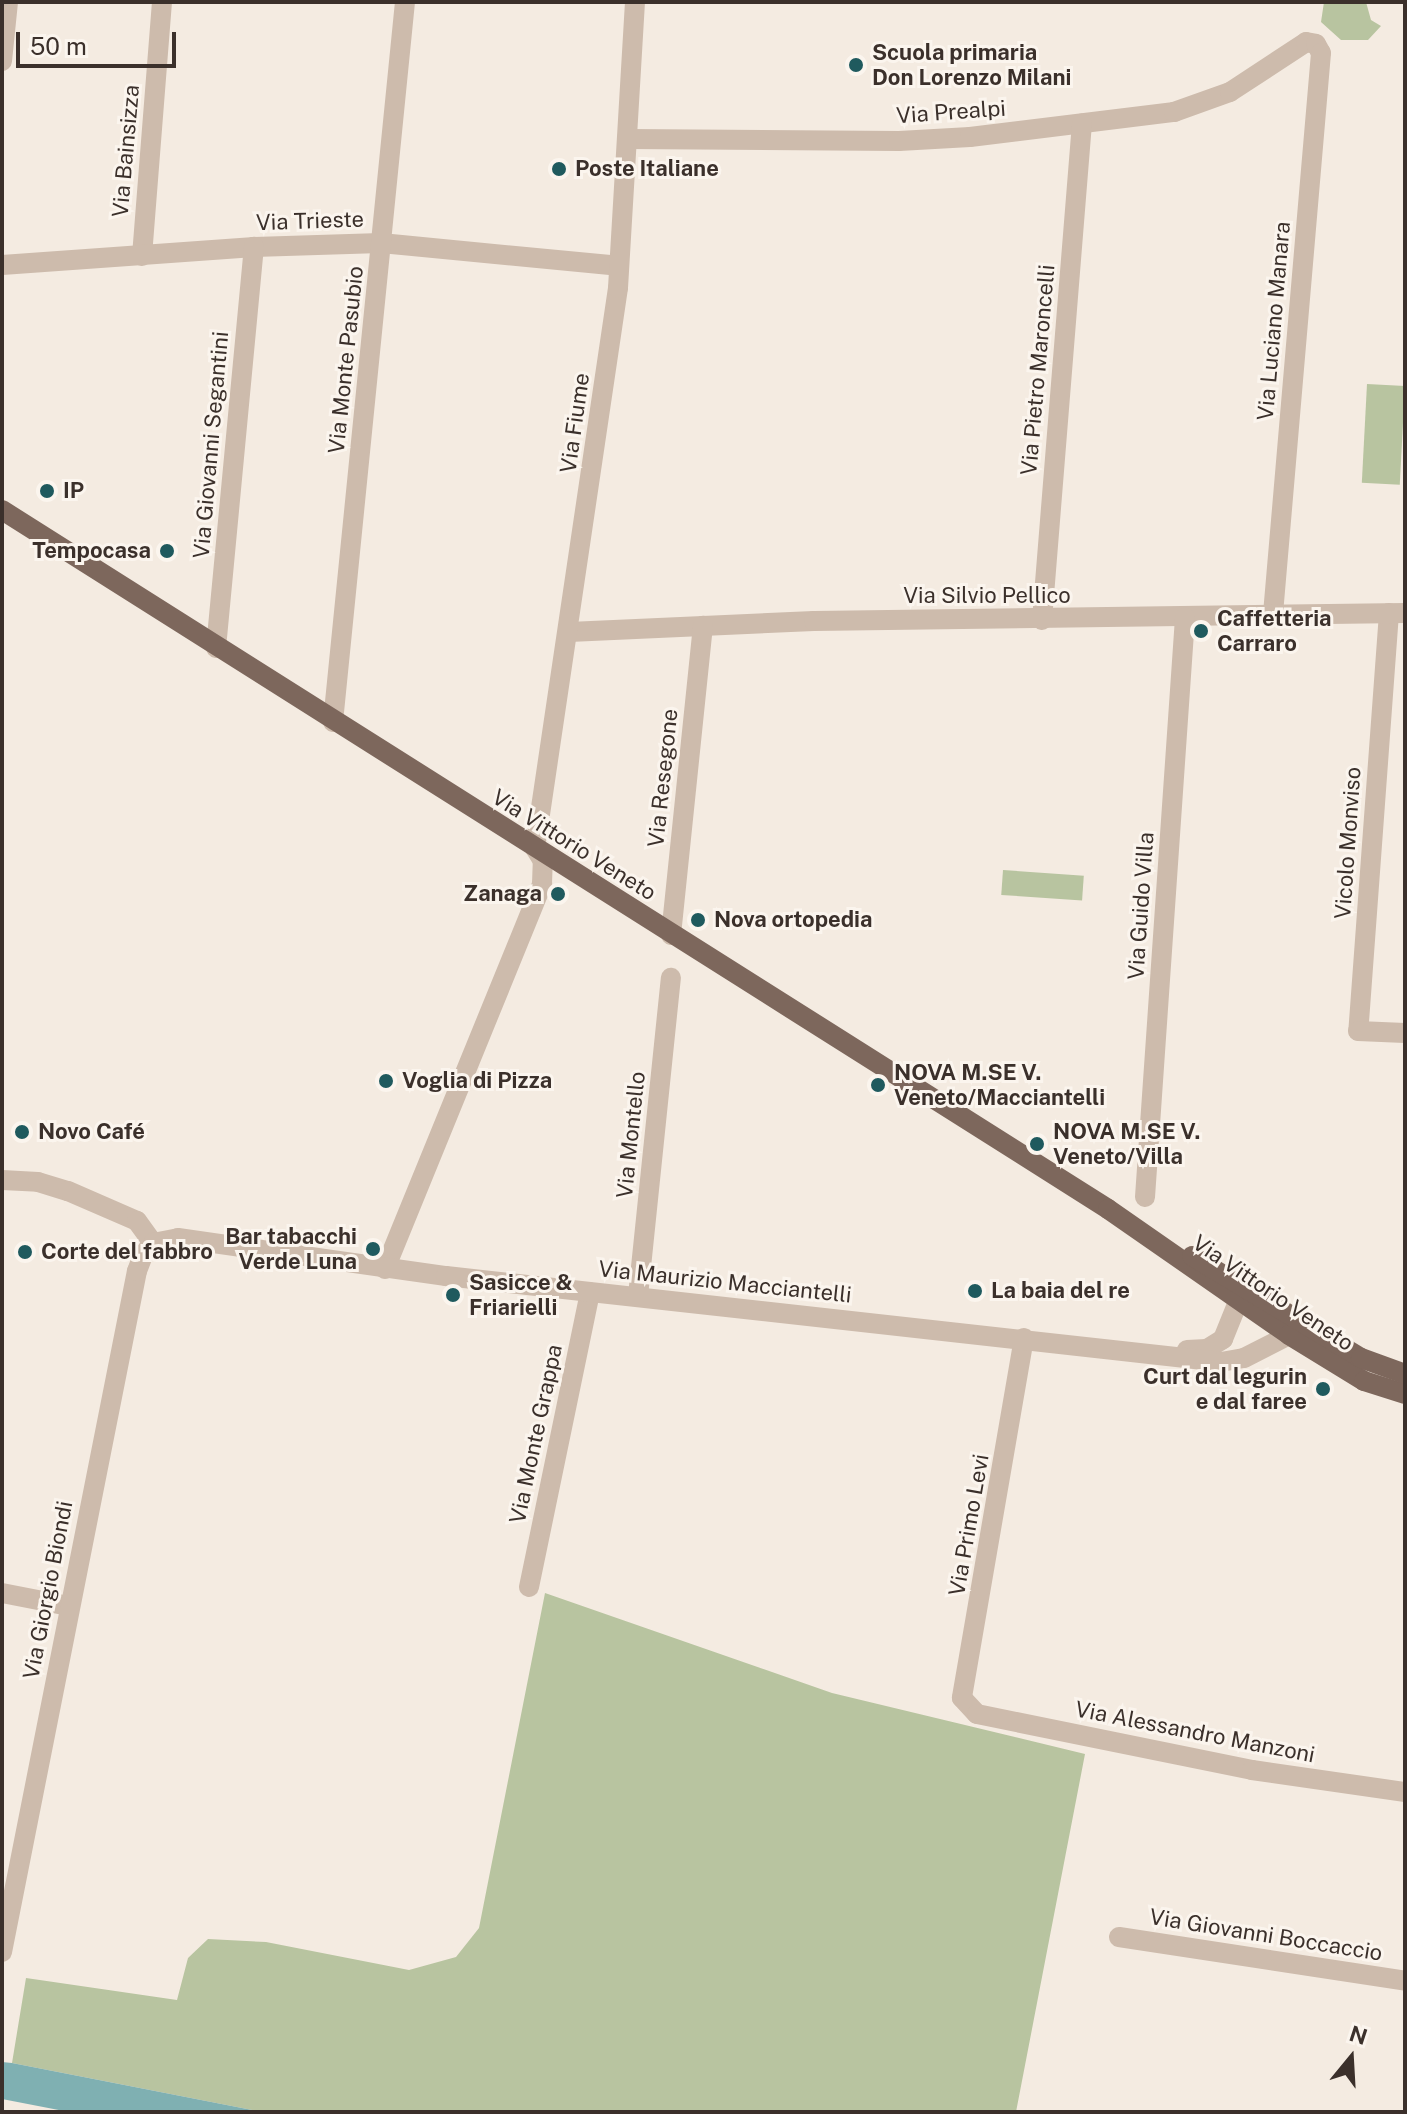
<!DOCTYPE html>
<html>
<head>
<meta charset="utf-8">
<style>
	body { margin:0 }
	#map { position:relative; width:1407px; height:2114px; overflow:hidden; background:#f4ebe1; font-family:"Public Sans",sans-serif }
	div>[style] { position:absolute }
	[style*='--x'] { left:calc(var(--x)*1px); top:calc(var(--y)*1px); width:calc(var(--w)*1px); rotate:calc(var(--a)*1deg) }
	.green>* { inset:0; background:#b8c4a0; transform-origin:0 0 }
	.water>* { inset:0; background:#7fb0b2 }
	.minor>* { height:20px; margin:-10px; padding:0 10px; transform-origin:10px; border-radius:10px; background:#cdbbac }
	.primary>* { height:20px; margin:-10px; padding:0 10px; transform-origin:10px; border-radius:10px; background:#7d675c }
	.dots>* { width:22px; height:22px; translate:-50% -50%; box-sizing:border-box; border:4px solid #fbf5ee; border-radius:50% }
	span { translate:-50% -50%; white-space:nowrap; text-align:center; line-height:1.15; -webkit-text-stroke:6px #fbf5ee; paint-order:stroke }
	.poi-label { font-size:22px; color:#3b302b; font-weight:700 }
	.left { translate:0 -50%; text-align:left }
	.right { translate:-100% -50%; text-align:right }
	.street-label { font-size:22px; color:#3b302b }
	.frame { position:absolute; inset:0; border:4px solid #3b302b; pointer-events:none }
	.north { position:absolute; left:1311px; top:2018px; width:80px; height:80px; -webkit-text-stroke:6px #fbf5ee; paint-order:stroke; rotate:18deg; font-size:22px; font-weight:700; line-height:32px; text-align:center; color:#3b302b }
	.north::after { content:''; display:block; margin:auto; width:28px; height:36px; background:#3b302b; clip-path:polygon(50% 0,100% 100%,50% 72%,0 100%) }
	.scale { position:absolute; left:16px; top:32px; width:160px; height:36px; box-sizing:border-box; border:4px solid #3b302b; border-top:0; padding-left:10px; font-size:24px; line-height:28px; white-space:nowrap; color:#3b302b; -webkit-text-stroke:6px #fbf5ee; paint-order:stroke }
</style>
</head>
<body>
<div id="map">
	<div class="green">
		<div style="clip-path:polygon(1324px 2px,1366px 2px,1371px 20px,1381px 26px,1368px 40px,1341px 40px,1321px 22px)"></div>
		<div style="left:1367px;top:384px;width:38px;height:99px;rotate:3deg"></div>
		<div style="left:1003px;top:870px;width:81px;height:25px;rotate:4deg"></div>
		<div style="clip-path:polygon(545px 1593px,832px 1693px,1085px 1754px,1016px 2112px,262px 2112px,12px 2063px,26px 1978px,177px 2000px,188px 1958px,208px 1939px,266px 1942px,409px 1970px,456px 1957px,479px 1928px)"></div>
	</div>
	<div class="water">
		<div style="clip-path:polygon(2px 2062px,12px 2063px,262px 2112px,69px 2112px,2px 2099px)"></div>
	</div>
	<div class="minor">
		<div style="--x:2;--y:61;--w:59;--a:-84.2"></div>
		<div style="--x:628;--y:139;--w:271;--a:0.4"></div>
		<div style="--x:899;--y:141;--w:71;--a:-3.2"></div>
		<div style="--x:970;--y:137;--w:206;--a:-7"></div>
		<div style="--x:1174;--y:112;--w:59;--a:-19.7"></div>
		<div style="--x:1230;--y:92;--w:91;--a:-33.3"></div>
		<div style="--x:1306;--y:42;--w:10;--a:11"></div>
		<div style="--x:1316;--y:44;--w:10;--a:61"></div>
		<div style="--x:1321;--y:53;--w:563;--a:94.89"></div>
		<div style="--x:142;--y:256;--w:255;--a:-85.5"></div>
		<div style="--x:2;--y:265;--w:253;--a:-4.1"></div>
		<div style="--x:254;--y:247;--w:127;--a:-1.8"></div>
		<div style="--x:381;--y:243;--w:238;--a:5.5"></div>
		<div style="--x:1389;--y:613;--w:419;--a:94.2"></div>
		<div style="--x:1358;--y:1031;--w:47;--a:2.4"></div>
		<div style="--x:1042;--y:620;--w:498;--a:-85.4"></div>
		<div style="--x:569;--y:632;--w:245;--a:-2.6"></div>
		<div style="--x:814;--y:621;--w:591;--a:-0.78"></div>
		<div style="--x:216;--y:648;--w:403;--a:-84.6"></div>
		<div style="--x:333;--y:722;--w:724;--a:-84.29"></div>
		<div style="--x:671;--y:935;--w:311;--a:-84.1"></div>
		<div style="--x:2;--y:1180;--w:36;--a:3"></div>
		<div style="--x:38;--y:1182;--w:31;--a:17"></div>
		<div style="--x:68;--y:1191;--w:75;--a:23.5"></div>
		<div style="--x:137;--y:1221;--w:27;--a:54"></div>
		<div style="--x:1145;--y:1197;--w:581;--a:-86.05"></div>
		<div style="--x:385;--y:1269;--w:416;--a:-67.8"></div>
		<div style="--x:542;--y:884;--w:23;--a:-88"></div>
		<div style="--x:543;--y:861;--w:15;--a:-122"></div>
		<div style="--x:535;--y:848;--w:566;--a:-81.57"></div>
		<div style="--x:618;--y:288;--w:287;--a:-86.6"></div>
		<div style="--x:638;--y:1296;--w:320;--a:-84.1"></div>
		<div style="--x:1024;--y:1338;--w:365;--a:99.8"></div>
		<div style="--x:962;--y:1698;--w:22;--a:47"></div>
		<div style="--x:977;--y:1714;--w:281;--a:11.5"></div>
		<div style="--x:1252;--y:1770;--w:155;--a:8.2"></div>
		<div style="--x:1187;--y:1350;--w:20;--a:-3"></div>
		<div style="--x:1207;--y:1349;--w:19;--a:-32"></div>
		<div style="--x:1223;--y:1339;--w:40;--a:-68"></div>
		<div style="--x:529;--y:1587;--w:301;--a:-78.3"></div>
		<div style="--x:2;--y:1593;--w:68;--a:11"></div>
		<div style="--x:1119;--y:1937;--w:289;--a:8.7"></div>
		<div style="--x:2;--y:1952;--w:694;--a:-78.79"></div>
		<div style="--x:137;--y:1271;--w:17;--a:-69"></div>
		<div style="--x:143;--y:1255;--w:16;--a:-50"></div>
		<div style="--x:153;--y:1243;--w:25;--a:-11"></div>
		<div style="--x:178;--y:1238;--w:271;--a:8.1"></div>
		<div style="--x:446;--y:1276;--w:780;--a:6.33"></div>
		<div style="--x:1221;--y:1362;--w:23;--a:-10"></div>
		<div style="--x:1244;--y:1358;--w:51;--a:-27.1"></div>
	</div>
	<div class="primary">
		<div style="--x:2;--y:510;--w:1308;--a:32.29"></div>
		<div style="--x:1108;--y:1209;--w:221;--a:34.8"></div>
		<div style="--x:1289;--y:1335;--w:88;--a:31.5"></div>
		<div style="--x:1364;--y:1381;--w:43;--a:17.6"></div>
		<div style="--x:1192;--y:1256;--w:197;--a:31.1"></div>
		<div style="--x:1361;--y:1358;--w:47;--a:20"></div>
	</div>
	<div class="dots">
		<div style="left:856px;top:65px;background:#1f5a5e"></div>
		<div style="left:559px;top:169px;background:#1f5a5e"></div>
		<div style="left:47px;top:491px;background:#1f5a5e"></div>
		<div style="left:167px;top:551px;background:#1f5a5e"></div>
		<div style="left:1201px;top:631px;background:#1f5a5e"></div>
		<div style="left:558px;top:894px;background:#1f5a5e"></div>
		<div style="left:698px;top:920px;background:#1f5a5e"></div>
		<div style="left:386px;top:1081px;background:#1f5a5e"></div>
		<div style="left:878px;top:1085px;background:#1f5a5e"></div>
		<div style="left:22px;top:1132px;background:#1f5a5e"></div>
		<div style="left:1037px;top:1144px;background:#1f5a5e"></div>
		<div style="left:373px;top:1249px;background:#1f5a5e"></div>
		<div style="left:25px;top:1252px;background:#1f5a5e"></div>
		<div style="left:975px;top:1291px;background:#1f5a5e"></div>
		<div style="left:453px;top:1295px;background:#1f5a5e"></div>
		<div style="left:1323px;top:1389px;background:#1f5a5e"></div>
	</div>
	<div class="poi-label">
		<span class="left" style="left:872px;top:65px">Scuola primaria<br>Don Lorenzo Milani</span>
		<span class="left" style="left:575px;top:169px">Poste Italiane</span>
		<span class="left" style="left:63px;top:491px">IP</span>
		<span class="right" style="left:151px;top:551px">Tempocasa</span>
		<span class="left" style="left:1217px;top:631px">Caffetteria<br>Carraro</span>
		<span class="right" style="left:542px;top:894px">Zanaga</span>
		<span class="left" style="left:714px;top:920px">Nova ortopedia</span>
		<span class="left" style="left:894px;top:1085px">NOVA M.SE V.<br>Veneto/Macciantelli</span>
		<span class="left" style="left:402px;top:1081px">Voglia di Pizza</span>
		<span class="left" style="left:1053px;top:1144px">NOVA M.SE V.<br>Veneto/Villa</span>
		<span class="left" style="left:38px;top:1132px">Novo Café</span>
		<span class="right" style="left:357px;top:1249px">Bar tabacchi<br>Verde Luna</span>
		<span class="left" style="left:41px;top:1252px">Corte del fabbro</span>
		<span class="left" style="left:469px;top:1295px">Sasicce &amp;<br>Friarielli</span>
		<span class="left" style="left:991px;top:1291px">La baia del re</span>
		<span class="right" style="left:1307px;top:1389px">Curt dal legurin<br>e dal faree</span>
	</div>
	<div class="street-label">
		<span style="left:951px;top:112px;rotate:-4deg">Via Prealpi</span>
		<span style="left:126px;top:151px;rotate:-85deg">Via Bainsizza</span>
		<span style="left:310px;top:221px;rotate:-2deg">Via Trieste</span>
		<span style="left:1274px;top:321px;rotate:-85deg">Via Luciano Manara</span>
		<span style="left:346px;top:360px;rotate:-84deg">Via Monte Pasubio</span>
		<span style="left:1038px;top:370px;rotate:-85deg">Via Pietro Maroncelli</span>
		<span style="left:575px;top:423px;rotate:-82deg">Via Fiume</span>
		<span style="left:211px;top:445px;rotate:-85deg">Via Giovanni Segantini</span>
		<span style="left:987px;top:596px">Via Silvio Pellico</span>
		<span style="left:663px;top:778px;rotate:-84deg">Via Resegone</span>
		<span style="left:1348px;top:843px;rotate:-86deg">Vicolo Monviso</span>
		<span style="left:574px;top:845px;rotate:32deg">Via Vittorio Veneto</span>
		<span style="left:1141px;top:906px;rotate:-86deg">Via Guido Villa</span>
		<span style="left:631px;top:1135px;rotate:-84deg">Via Montello</span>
		<span style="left:725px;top:1282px;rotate:6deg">Via Maurizio Macciantelli</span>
		<span style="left:1273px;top:1293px;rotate:34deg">Via Vittorio Veneto</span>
		<span style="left:536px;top:1434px;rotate:-78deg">Via Monte Grappa</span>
		<span style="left:969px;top:1525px;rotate:-80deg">Via Primo Levi</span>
		<span style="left:48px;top:1590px;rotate:-79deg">Via Giorgio Biondi</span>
		<span style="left:1195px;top:1732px;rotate:11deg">Via Alessandro Manzoni</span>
		<span style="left:1266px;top:1935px;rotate:9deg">Via Giovanni Boccaccio</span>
	</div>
	<div class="frame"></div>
	<div class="north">N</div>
	<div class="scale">50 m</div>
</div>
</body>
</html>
